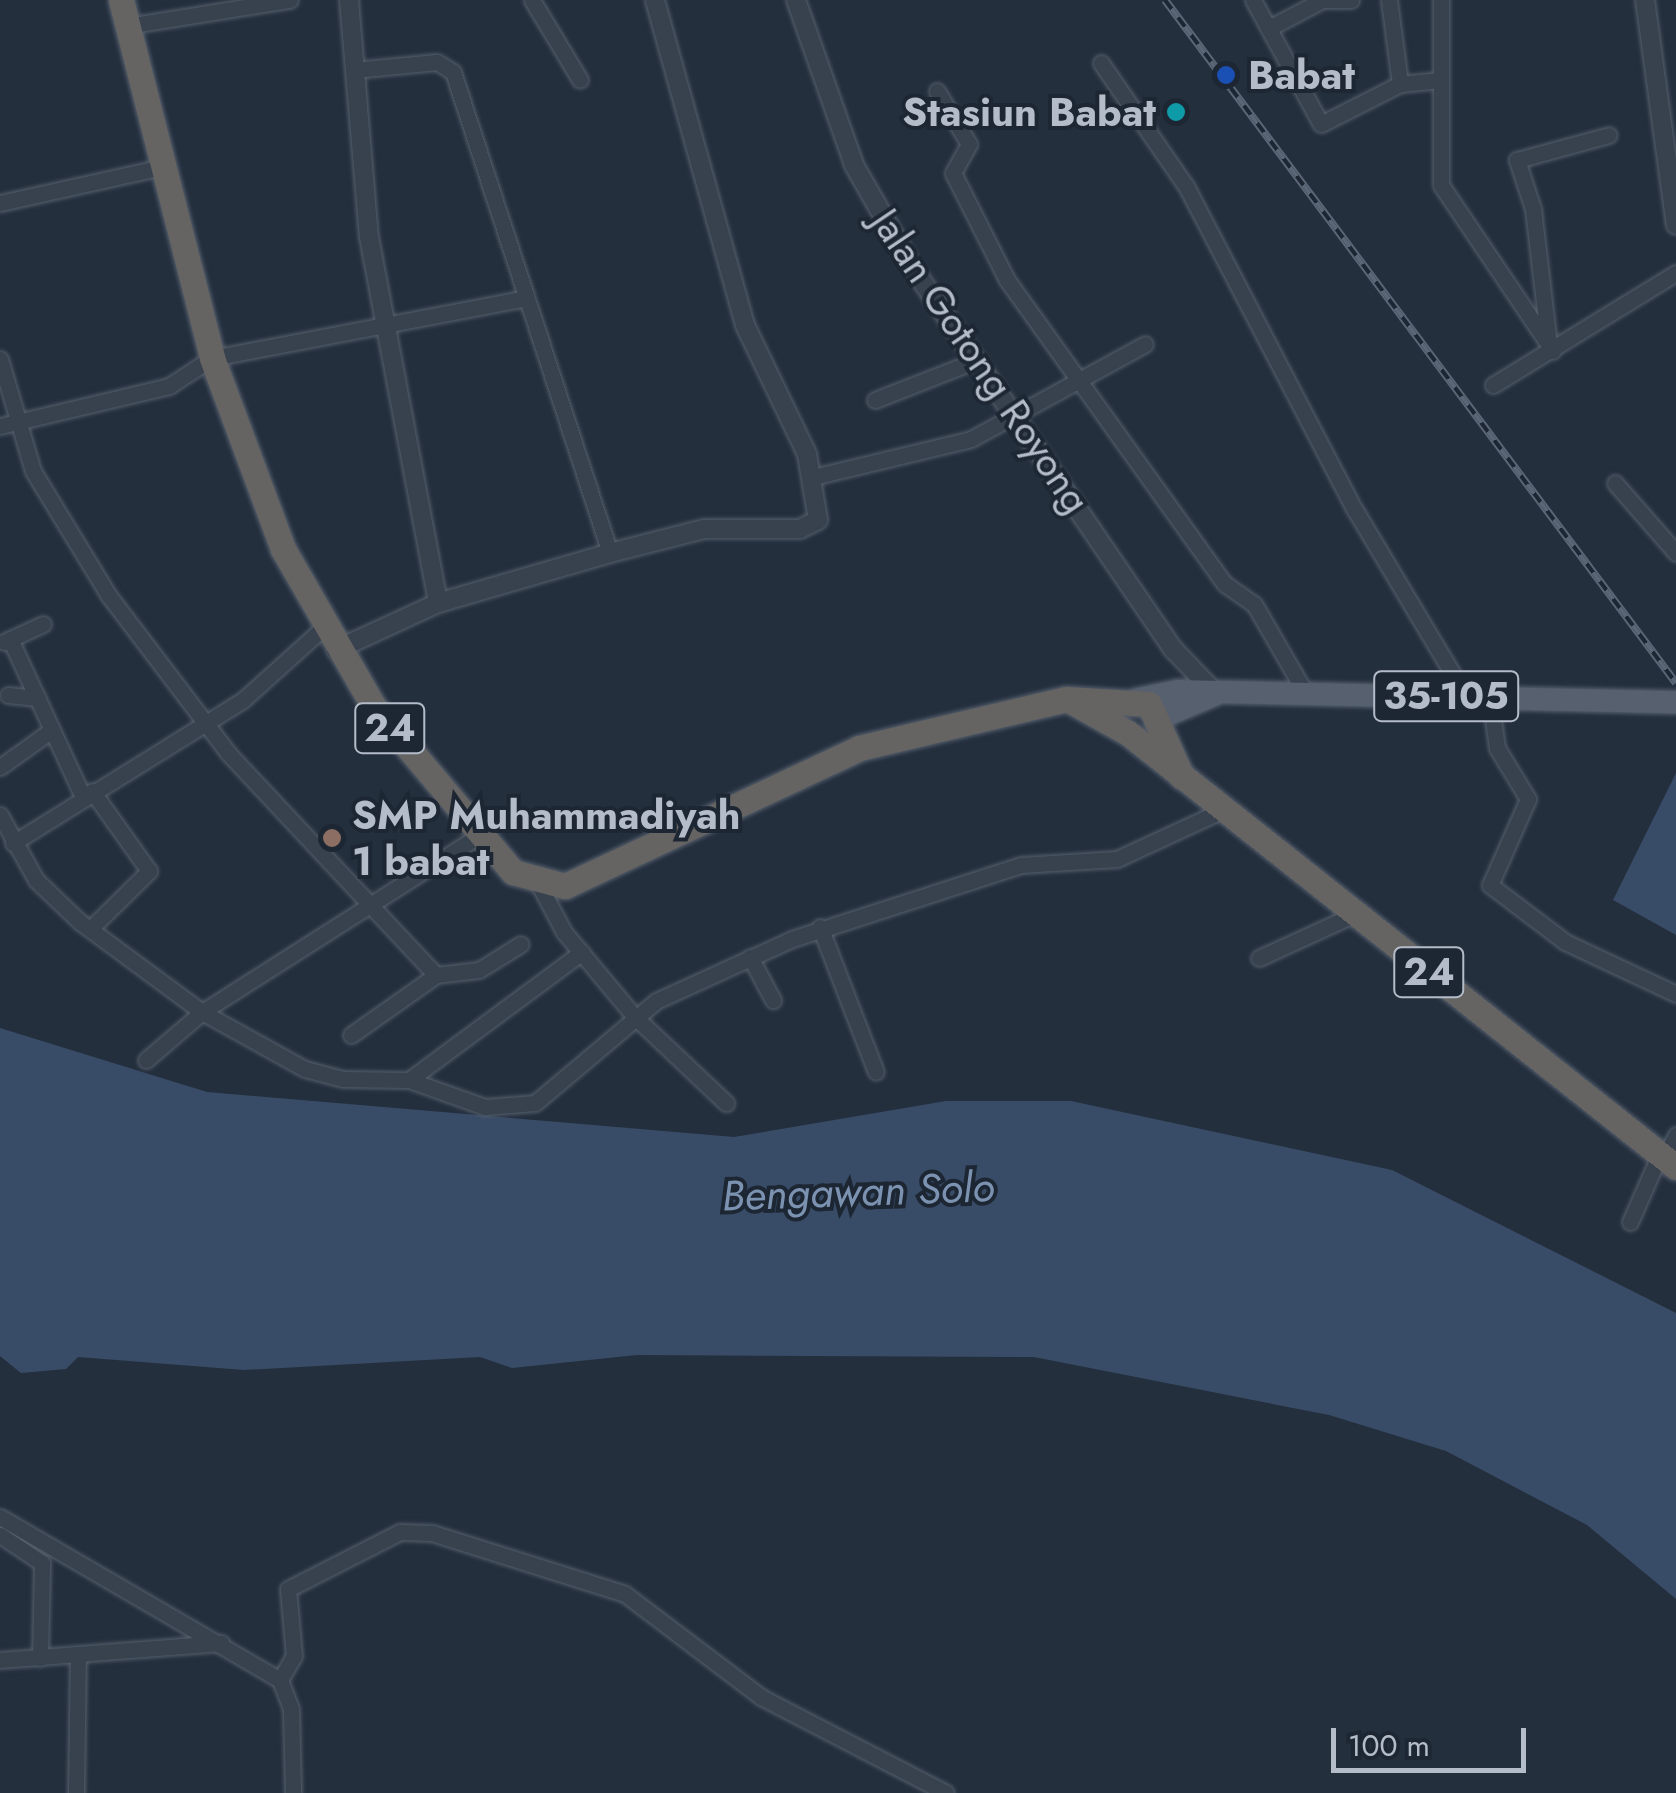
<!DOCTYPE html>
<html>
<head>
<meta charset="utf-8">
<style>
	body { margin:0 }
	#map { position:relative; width:1676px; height:1793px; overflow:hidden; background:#242f3e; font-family:Jost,sans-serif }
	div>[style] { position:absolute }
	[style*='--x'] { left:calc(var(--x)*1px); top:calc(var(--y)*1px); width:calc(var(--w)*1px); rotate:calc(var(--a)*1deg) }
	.water>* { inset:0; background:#394c67 }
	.roads { filter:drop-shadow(0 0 2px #565f6c) drop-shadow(0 0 2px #565f6c) }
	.minor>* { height:15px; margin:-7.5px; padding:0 7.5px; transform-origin:7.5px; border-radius:7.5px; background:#38414e }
	.tertiary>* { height:18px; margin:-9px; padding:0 9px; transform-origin:9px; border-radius:9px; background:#38414e }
	.primary>* { height:22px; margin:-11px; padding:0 11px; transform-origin:11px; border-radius:11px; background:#56606e }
	.trunk>* { height:25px; margin:-12.5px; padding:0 12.5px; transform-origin:12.5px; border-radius:12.5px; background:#656462 }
	.rail>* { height:8px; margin-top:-4px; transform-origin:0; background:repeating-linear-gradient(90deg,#1d2633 0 11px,#5a6575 0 22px); box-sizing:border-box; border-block:2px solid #5a6575 }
	.dots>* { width:28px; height:28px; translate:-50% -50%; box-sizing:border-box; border:5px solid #1d2633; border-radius:50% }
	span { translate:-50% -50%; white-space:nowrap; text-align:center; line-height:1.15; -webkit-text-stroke:8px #1d2633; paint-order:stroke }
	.shield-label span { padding:2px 8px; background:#1d2633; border:2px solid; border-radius:8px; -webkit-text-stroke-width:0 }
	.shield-label { font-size:38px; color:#b4bcc9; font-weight:700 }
	.poi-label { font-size:40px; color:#b4bcc9; font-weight:700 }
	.left { translate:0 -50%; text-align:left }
	.right { translate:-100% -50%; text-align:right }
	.street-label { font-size:40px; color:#b4bcc9 }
	.water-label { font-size:42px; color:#7c92b1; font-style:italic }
	.scale { position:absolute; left:1331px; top:1728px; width:195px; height:45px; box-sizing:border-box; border:5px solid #b4bcc9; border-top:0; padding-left:12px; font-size:30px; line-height:35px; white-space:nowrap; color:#b4bcc9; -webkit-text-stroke:8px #1d2633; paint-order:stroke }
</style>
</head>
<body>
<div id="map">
	<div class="water">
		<div style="clip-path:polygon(1676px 773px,1676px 935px,1613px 900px)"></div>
		<div style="clip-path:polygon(0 1028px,207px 1092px,734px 1137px,946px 1101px,1071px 1101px,1392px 1170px,1676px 1313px,1676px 1599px,1587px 1525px,1446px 1451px,1329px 1415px,1034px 1357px,637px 1355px,512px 1368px,480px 1357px,244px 1370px,78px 1357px,66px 1369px,21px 1373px,0 1356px)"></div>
	</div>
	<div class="roads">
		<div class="minor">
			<div style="--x:532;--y:0;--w:93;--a:59"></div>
			<div style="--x:1253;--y:0;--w:141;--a:61.3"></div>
			<div style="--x:1321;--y:124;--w:89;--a:-26.9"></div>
			<div style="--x:1400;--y:84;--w:40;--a:-5.7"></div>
			<div style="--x:1323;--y:0;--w:28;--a:0"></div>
			<div style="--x:1389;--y:0;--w:85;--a:82.5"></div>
			<div style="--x:1441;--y:0;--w:185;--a:90"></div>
			<div style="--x:1441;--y:185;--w:200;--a:56"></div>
			<div style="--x:127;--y:26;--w:165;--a:-9.1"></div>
			<div style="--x:1269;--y:28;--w:60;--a:-27.8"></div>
			<div style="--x:1101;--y:63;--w:150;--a:55.4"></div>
			<div style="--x:1186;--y:186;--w:365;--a:62.5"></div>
			<div style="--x:1355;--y:510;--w:217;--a:59.2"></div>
			<div style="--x:354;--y:70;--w:83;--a:-5.5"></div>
			<div style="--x:437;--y:62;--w:19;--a:32"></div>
			<div style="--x:453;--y:72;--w:506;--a:71.92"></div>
			<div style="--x:937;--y:91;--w:62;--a:58.9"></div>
			<div style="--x:969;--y:144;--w:33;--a:119"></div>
			<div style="--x:953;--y:173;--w:120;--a:63.2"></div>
			<div style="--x:1007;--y:280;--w:374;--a:54.4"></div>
			<div style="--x:1225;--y:584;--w:35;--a:35"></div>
			<div style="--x:1254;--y:604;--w:104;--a:60"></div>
			<div style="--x:0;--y:203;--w:167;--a:-12.5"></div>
			<div style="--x:1549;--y:345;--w:137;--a:-96.7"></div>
			<div style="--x:1533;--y:209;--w:52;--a:-108.1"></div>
			<div style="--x:1517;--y:160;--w:95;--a:-15.2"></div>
			<div style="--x:0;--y:359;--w:117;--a:73.6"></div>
			<div style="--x:33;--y:471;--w:146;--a:58.7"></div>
			<div style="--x:109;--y:596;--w:197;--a:52.8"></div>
			<div style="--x:228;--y:753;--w:304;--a:46.9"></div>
			<div style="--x:436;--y:975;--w:43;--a:-6.6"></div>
			<div style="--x:479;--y:970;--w:49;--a:-31.8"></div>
			<div style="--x:1493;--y:385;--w:215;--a:-31.5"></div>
			<div style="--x:875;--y:400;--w:110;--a:-21.4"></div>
			<div style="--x:0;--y:426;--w:174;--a:-13.3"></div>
			<div style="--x:169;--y:386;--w:51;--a:-33.1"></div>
			<div style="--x:212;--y:358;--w:320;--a:-10.8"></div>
			<div style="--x:813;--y:477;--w:163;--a:-13.5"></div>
			<div style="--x:971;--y:439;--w:198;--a:-28.6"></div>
			<div style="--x:1615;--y:483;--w:93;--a:48.9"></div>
			<div style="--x:10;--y:639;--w:174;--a:65.2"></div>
			<div style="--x:4;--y:642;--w:43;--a:-24.8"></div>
			<div style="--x:8;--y:695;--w:30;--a:6"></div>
			<div style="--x:1490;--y:697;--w:51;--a:82.2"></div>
			<div style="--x:1497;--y:748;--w:60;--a:58.7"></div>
			<div style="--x:1528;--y:799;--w:94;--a:113.8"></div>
			<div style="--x:1490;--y:885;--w:94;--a:37.2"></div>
			<div style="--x:1565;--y:942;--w:123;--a:25.1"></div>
			<div style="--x:0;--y:767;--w:60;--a:-35.5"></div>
			<div style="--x:0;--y:815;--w:74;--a:61"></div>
			<div style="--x:36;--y:880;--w:61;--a:43.7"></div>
			<div style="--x:80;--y:922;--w:152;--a:36.4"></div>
			<div style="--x:202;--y:1012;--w:118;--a:29"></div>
			<div style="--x:305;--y:1069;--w:39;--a:15"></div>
			<div style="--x:343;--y:1079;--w:66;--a:0.9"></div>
			<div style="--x:409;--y:1080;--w:215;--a:-36.5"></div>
			<div style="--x:13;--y:843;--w:272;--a:-31.9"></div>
			<div style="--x:244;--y:699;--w:108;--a:-42"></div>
			<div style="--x:537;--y:881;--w:58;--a:62.1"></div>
			<div style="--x:564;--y:932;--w:109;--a:50.2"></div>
			<div style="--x:634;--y:1016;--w:127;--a:43.4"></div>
			<div style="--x:820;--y:927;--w:155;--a:68.9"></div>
			<div style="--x:90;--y:929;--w:83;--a:-44.5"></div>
			<div style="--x:149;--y:871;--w:98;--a:-125.5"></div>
			<div style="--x:750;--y:957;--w:49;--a:61.9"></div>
			<div style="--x:1259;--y:958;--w:106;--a:-24.6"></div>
			<div style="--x:351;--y:1035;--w:104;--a:-35.2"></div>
			<div style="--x:146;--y:1060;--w:74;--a:-40.6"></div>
			<div style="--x:202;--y:1012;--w:327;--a:-32.5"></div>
			<div style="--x:409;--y:1080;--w:81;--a:19.6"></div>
			<div style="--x:485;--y:1107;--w:50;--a:-4.6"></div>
			<div style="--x:535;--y:1103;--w:158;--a:-40.1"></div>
			<div style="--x:656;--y:1001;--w:149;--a:-24.5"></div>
			<div style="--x:792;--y:939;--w:241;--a:-17.9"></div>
			<div style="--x:1021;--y:865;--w:96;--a:-3.6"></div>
			<div style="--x:1117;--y:859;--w:117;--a:-24.8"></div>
			<div style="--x:1664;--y:1158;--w:26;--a:-62"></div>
			<div style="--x:1630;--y:1222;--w:74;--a:-66.2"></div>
			<div style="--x:0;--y:1517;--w:324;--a:30.2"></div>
			<div style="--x:280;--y:1680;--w:31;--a:69"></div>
			<div style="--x:291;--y:1709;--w:84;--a:88.6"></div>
			<div style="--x:0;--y:1535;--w:50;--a:33.7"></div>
			<div style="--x:42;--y:1563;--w:95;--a:91.2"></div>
			<div style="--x:0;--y:1660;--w:222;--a:-4.4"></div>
			<div style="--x:280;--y:1680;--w:28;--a:-60"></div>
			<div style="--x:294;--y:1656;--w:67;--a:-95.1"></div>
			<div style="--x:288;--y:1589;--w:126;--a:-27"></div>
			<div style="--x:400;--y:1532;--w:32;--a:2"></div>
			<div style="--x:432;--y:1533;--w:202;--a:17.5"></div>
			<div style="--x:625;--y:1594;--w:171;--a:37.1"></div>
			<div style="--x:761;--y:1697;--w:208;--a:27.4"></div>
			<div style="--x:76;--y:1793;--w:137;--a:-89.2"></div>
		</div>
		<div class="tertiary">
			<div style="--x:349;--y:0;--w:238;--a:85.2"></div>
			<div style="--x:369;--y:237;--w:372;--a:79.3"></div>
			<div style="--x:796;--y:0;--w:175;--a:70.6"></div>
			<div style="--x:854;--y:165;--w:115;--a:60.3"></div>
			<div style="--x:911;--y:265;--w:466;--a:55.7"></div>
			<div style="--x:1174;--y:650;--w:61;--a:46.3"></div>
			<div style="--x:1645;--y:0;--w:227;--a:82.2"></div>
			<div style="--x:336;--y:650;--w:112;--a:-24.7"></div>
			<div style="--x:438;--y:603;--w:179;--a:-16.2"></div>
			<div style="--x:610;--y:553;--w:97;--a:-14.3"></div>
			<div style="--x:704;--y:529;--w:96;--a:0"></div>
			<div style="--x:800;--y:529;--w:20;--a:-27"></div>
			<div style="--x:818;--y:520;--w:67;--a:-99.5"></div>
			<div style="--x:807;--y:454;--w:143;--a:-115.7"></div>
			<div style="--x:745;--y:325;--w:337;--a:-105.5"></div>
		</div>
		<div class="primary">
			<div style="--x:1135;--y:700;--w:44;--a:-11.8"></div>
			<div style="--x:1178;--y:691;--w:498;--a:1.3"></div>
			<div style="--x:1155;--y:720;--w:66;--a:-23.1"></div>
		</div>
		<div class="trunk">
			<div style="--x:121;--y:0;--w:369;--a:75.7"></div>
			<div style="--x:212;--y:358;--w:204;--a:69.6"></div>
			<div style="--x:283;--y:549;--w:182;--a:60.1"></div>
			<div style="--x:374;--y:707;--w:216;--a:49.9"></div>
			<div style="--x:513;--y:872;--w:54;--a:15.1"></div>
			<div style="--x:565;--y:886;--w:325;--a:-25.1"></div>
			<div style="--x:859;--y:748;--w:213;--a:-13.3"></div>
			<div style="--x:1066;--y:699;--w:83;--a:3.4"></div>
			<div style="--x:1149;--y:704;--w:80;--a:65.7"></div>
			<div style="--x:1071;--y:701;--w:65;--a:29.3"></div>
			<div style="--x:1128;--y:733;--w:699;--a:38.38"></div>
		</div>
	</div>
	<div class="rail">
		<div style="--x:1165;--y:0;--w:853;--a:53.2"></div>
	</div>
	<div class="dots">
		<div style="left:1226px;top:75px;background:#1a4fb4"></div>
		<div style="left:1176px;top:112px;background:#0f9aa8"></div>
		<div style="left:332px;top:838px;background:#8d6e63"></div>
	</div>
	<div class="shield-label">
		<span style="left:1446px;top:696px">35-105</span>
		<span style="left:390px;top:728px">24</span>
		<span style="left:1429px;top:972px">24</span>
	</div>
	<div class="poi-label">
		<span class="left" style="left:1248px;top:75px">Babat</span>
		<span class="right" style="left:1156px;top:112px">Stasiun Babat</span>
		<span class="left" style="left:352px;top:838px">SMP Muhammadiyah<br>1 babat</span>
	</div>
	<div class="street-label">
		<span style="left:981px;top:361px;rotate:56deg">Jalan Gotong Royong</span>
	</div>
	<div class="water-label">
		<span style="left:858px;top:1192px;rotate:-2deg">Bengawan Solo</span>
	</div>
	<div class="scale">100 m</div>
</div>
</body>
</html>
